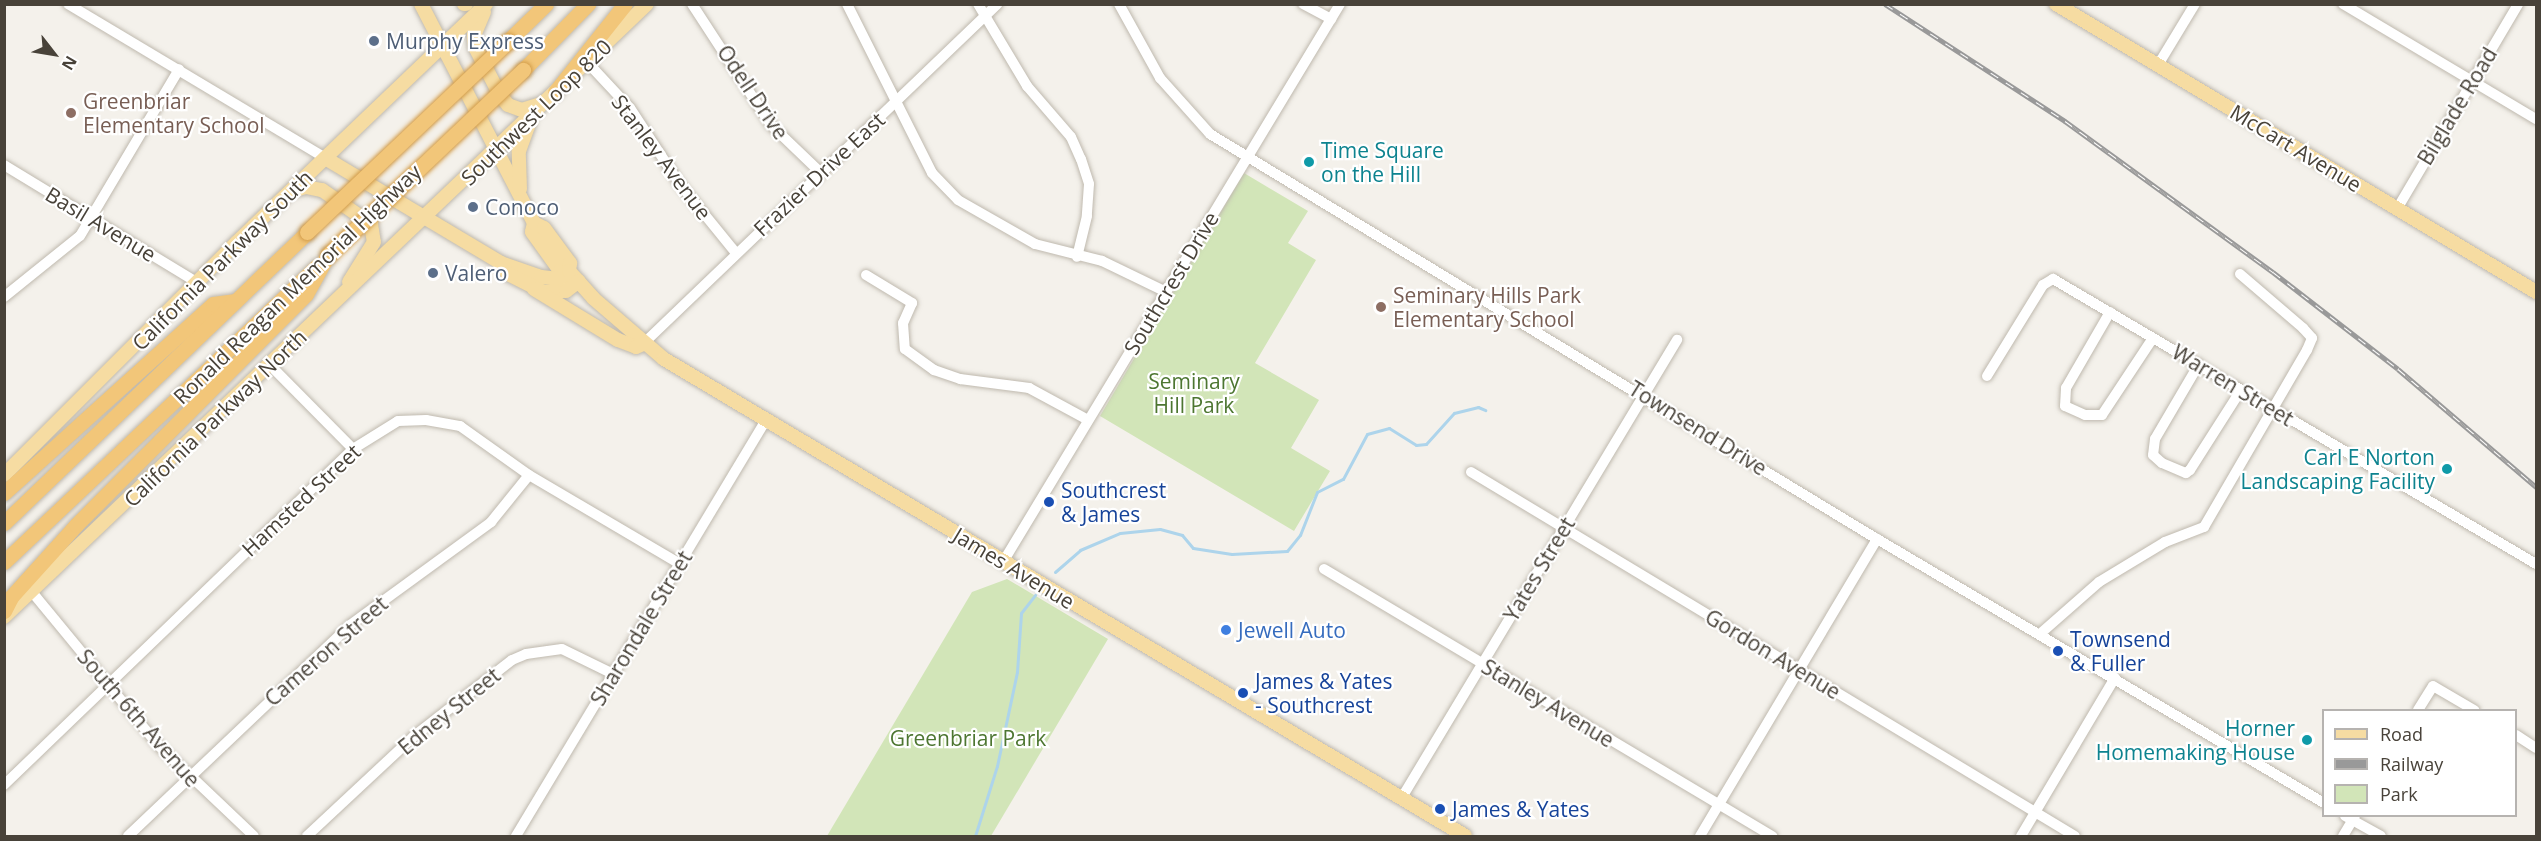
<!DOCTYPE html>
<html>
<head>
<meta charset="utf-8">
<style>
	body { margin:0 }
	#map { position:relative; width:2541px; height:841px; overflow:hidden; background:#f4f1eb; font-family:"Open Sans",sans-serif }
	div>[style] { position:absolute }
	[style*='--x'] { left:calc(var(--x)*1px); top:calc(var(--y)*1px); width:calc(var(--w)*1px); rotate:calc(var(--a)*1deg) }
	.green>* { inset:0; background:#d2e5b8 }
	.stream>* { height:3px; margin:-1.5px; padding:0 1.5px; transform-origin:1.5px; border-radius:1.5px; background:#add4eb }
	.roads { filter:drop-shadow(0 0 2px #bfb9ae) drop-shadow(0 0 2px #bfb9ae) }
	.minor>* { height:10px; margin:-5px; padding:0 5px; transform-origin:5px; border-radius:5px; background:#fff }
	.major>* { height:14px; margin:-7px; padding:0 7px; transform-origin:7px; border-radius:7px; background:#f6dca2 }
	.highway>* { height:15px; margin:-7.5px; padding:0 7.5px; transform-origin:7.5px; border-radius:7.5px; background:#f2c679 }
	.rail>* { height:5px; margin-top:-2.5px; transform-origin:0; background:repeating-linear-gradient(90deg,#fff 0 9px,#999 0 18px); box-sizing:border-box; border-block:2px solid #999 }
	.bridges { filter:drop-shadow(0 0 2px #d19b48) drop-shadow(0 0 2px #d19b48) }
	.highway-bridge>* { height:15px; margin:-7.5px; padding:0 7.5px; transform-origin:7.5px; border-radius:7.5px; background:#f2c679 }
	.dots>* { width:16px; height:16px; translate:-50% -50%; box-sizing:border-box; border:3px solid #fff; border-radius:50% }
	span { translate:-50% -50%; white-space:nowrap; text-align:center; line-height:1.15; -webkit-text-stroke:4.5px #fff; paint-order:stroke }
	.service-label { font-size:21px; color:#4e5e75 }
	.left { translate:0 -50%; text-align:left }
	.street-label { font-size:21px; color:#484239 }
	.education-label { font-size:21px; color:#785e54 }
	.culture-label { font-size:21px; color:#0d838f }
	.right { translate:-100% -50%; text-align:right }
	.park-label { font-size:21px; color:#4d7631 }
	.transit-label { font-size:21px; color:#164399 }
	.shop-label { font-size:21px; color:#366cbe }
	.frame { position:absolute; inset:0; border:6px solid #484239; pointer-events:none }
	.legend { position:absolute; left:2322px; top:709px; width:195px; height:108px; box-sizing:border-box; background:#fff; border:2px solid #b6b3b0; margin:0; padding:8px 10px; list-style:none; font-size:18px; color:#484239 }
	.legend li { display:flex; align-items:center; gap:12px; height:30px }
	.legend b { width:30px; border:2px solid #b6b3b0 }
	.north { position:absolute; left:24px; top:24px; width:60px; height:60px; -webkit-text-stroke:4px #fff; paint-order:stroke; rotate:121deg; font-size:16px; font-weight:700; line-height:24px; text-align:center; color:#484239 }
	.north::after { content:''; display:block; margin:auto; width:21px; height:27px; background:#484239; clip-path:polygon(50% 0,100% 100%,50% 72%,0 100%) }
</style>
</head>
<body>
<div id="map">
	<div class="green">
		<div style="clip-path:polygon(1244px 173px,1308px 211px,1288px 243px,1316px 260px,1255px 363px,1319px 400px,1291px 448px,1330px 471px,1294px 531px,1100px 416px)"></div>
		<div style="clip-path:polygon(1007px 579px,1108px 639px,991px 836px,827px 836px,972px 592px)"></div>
	</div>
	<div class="stream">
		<div style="--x:1055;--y:572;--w:33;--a:-41"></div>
		<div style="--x:1080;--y:550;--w:43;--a:-23"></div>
		<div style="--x:1120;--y:533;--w:40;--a:-5.7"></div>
		<div style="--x:1160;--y:529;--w:23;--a:15"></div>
		<div style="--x:1182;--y:535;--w:17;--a:50"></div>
		<div style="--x:1193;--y:548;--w:39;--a:9"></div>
		<div style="--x:1232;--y:554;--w:55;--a:-3.1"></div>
		<div style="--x:1287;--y:551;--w:21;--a:-51"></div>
		<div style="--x:1300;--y:535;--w:46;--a:-68.4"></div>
		<div style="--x:1317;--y:492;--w:29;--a:-27"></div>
		<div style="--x:1343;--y:479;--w:51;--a:-61.9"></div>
		<div style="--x:1367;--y:434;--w:23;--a:-15"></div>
		<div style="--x:1389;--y:428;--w:32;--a:32"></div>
		<div style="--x:1416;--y:445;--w:10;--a:-6"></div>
		<div style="--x:1426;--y:444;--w:42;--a:-47.9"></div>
		<div style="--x:1454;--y:413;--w:25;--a:-14"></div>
		<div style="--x:1478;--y:407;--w:8;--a:23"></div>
		<div style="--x:975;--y:836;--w:73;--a:-72.6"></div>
		<div style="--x:997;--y:766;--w:96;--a:-78"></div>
		<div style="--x:1017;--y:672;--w:59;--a:-86.1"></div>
		<div style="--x:1021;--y:613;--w:23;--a:-52"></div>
	</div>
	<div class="roads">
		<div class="minor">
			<div style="--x:68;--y:4;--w:300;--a:30.9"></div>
			<div style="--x:692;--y:4;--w:145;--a:56.9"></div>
			<div style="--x:771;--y:125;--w:68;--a:43.8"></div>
			<div style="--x:847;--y:4;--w:189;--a:63.3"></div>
			<div style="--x:932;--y:173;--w:37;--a:46"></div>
			<div style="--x:958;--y:200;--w:89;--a:29.7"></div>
			<div style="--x:1035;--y:244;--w:69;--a:14.2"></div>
			<div style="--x:1102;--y:261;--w:71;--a:25.8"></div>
			<div style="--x:978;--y:4;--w:96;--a:59.1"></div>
			<div style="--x:1027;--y:86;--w:67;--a:49.2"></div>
			<div style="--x:1071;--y:137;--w:24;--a:66"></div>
			<div style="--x:1081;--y:159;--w:26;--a:72"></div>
			<div style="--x:1089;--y:184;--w:32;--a:94"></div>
			<div style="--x:1087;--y:216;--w:42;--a:103.7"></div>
			<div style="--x:1119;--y:4;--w:85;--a:61"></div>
			<div style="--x:1160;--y:78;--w:75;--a:48.2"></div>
			<div style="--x:1210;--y:134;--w:780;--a:31.27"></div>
			<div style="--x:1877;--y:539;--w:519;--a:30.57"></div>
			<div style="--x:1303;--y:4;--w:32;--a:28"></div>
			<div style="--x:2343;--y:4;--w:225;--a:30.8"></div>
			<div style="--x:588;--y:63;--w:62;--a:47"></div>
			<div style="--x:630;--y:108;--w:90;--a:56.8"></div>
			<div style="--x:679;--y:183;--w:89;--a:50.9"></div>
			<div style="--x:2158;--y:65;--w:71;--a:-58.8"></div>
			<div style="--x:4;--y:165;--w:227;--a:31.3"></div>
			<div style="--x:2397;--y:209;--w:238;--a:-59.4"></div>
			<div style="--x:866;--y:275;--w:54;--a:31.3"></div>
			<div style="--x:912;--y:303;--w:22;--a:114"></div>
			<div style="--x:903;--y:323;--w:26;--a:86"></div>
			<div style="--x:905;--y:349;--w:36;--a:36"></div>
			<div style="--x:934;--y:370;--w:28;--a:19"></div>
			<div style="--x:960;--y:379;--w:70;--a:7.4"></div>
			<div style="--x:1029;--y:388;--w:67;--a:28.5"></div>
			<div style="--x:4;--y:297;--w:97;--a:-38.8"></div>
			<div style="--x:80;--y:236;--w:194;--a:-59.3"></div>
			<div style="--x:2110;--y:312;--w:88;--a:120.1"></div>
			<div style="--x:2066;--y:388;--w:18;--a:93"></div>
			<div style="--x:2065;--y:406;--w:22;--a:24"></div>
			<div style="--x:2085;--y:415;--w:17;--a:0"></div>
			<div style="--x:2102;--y:415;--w:92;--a:-56.5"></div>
			<div style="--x:643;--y:344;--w:491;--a:-43.8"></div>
			<div style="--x:2199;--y:364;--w:87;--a:120.4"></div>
			<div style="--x:2155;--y:439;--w:16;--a:97"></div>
			<div style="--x:2153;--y:455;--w:12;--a:42"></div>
			<div style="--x:2162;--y:463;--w:26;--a:23"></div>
			<div style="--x:2186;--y:473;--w:5;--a:-37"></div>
			<div style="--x:2190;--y:470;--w:95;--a:-57.5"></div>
			<div style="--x:270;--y:365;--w:118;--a:45.3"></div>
			<div style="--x:1987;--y:376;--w:107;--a:-58.4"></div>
			<div style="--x:2043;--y:285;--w:12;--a:-31"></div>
			<div style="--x:2053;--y:279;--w:561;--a:30.54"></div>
			<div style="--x:1471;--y:472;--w:705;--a:31.08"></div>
			<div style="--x:1003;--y:562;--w:652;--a:-58.87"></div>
			<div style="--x:1324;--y:569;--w:522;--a:30.79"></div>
			<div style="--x:32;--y:592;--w:198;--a:50.5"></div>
			<div style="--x:158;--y:745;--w:132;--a:43.5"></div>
			<div style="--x:2041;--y:633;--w:77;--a:-41.3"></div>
			<div style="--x:2099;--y:582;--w:77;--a:-31.2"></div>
			<div style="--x:2165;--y:542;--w:42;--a:-21"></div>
			<div style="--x:2204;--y:527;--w:205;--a:-59.8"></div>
			<div style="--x:2307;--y:350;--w:13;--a:-67"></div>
			<div style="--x:2312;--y:338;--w:13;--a:-132"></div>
			<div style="--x:2303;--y:328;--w:83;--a:-139.4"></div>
			<div style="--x:2418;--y:710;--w:28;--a:-58"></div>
			<div style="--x:2433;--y:686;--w:48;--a:30.3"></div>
			<div style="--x:2516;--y:735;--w:24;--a:33"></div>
			<div style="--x:4;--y:785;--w:484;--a:-43.9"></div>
			<div style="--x:353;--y:449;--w:53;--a:-31.9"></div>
			<div style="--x:398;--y:421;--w:28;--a:-2"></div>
			<div style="--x:426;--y:420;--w:35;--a:10"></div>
			<div style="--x:460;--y:426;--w:85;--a:35.4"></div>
			<div style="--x:529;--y:475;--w:175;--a:30.5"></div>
			<div style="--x:1401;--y:799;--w:536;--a:-58.98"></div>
			<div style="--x:2345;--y:816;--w:41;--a:29.1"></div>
			<div style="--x:128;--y:836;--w:306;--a:-43.5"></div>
			<div style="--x:350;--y:625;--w:175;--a:-36.1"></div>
			<div style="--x:491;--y:522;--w:60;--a:-51"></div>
			<div style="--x:307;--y:836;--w:145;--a:-43"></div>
			<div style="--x:413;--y:737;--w:125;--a:-37.9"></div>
			<div style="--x:512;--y:660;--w:15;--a:-23"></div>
			<div style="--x:526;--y:654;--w:36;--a:-8"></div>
			<div style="--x:562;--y:649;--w:57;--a:26.1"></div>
			<div style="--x:516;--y:836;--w:485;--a:-59"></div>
			<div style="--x:1700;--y:836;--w:346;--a:-59.2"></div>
			<div style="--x:2021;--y:836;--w:184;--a:-59.3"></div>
			<div style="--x:2343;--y:836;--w:23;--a:-59"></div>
		</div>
		<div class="major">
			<div style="--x:421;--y:4;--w:246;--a:62.7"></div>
			<div style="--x:534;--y:223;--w:9;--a:103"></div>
			<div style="--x:532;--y:232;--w:48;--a:54.3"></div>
			<div style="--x:560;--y:271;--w:9;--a:0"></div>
			<div style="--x:464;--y:4;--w:2;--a:0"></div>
			<div style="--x:2056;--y:4;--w:560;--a:30.96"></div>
			<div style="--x:484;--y:12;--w:25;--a:113"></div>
			<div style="--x:474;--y:35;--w:12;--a:85"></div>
			<div style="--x:475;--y:47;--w:54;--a:62.5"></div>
			<div style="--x:500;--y:95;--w:13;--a:51"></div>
			<div style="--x:508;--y:105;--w:15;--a:20"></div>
			<div style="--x:522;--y:110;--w:20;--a:-18"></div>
			<div style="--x:325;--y:158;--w:205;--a:30.8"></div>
			<div style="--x:501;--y:263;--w:42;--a:19.3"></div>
			<div style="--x:541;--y:277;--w:30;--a:6"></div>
			<div style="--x:520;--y:189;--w:38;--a:-92"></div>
			<div style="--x:519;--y:151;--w:30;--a:-70"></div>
			<div style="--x:291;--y:191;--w:16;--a:-15"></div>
			<div style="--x:306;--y:187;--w:16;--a:11"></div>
			<div style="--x:322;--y:190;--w:60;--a:34.8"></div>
			<div style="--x:371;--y:224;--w:18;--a:81"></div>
			<div style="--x:374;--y:242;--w:47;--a:122"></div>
			<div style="--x:534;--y:223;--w:11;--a:27"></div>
			<div style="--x:544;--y:228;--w:44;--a:53.4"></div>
			<div style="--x:570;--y:263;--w:8;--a:97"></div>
			<div style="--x:569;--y:271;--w:36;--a:48"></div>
			<div style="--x:593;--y:298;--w:94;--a:40.7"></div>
			<div style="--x:664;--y:359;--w:932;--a:30.77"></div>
			<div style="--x:501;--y:263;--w:13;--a:58"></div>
			<div style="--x:508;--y:274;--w:40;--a:26.6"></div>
			<div style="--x:544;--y:292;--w:22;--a:-3"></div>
			<div style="--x:566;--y:291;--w:16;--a:-38"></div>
			<div style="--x:534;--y:289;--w:98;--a:31.3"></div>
			<div style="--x:618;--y:340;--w:19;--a:21"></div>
			<div style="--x:636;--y:347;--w:8;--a:-23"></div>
			<div style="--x:4;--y:475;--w:328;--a:-45"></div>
			<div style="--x:236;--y:243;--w:346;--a:-43.7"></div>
			<div style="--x:4;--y:617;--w:888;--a:-43.63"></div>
		</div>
		<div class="highway">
			<div style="--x:508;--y:41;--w:53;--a:-44.2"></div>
			<div style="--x:523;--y:70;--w:93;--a:-45.4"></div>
			<div style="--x:555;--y:92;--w:112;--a:-51.5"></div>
			<div style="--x:4;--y:493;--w:282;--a:-42.1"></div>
			<div style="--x:213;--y:304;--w:21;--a:-8"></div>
			<div style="--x:4;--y:523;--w:420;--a:-43.8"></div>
			<div style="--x:4;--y:562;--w:431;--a:-43.4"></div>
			<div style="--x:4;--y:611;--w:16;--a:-63"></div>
			<div style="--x:11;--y:597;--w:97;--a:-47.9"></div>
			<div style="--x:76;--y:525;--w:326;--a:-45.1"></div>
			<div style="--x:306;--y:294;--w:45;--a:-60.6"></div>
		</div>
	</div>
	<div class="rail">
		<div style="--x:1885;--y:4;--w:215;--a:33"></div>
		<div style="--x:2065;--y:121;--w:257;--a:36"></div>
		<div style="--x:2273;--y:272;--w:158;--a:37.8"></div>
		<div style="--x:2398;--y:369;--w:182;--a:40.5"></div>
	</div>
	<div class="bridges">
		<div class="highway-bridge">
			<div style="--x:307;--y:232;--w:277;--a:-43.5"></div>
			<div style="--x:328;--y:255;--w:269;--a:-43.5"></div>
		</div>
	</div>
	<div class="dots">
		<div style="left:374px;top:41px;background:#5c6f8a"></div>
		<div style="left:71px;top:113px;background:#8d6e63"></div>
		<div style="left:1309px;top:162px;background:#0f9aa8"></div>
		<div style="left:473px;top:207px;background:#5c6f8a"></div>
		<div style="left:433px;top:273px;background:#5c6f8a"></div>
		<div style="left:1381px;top:307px;background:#8d6e63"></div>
		<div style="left:2447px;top:469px;background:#0f9aa8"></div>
		<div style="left:1049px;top:502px;background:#1a4fb4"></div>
		<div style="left:1226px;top:630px;background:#3f7fe0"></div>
		<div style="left:2058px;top:651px;background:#1a4fb4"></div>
		<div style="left:1243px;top:693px;background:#1a4fb4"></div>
		<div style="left:2307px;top:740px;background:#0f9aa8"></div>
		<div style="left:1440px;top:809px;background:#1a4fb4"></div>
	</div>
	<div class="service-label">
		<span class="left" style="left:386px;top:41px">Murphy Express</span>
		<span class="left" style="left:485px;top:207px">Conoco</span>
		<span class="left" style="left:445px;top:273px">Valero</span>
	</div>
	<div class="street-label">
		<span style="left:753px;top:92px;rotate:56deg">Odell Drive</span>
		<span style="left:2457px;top:106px;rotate:-59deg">Bilglade Road</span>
		<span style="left:536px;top:112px;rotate:-44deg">Southwest Loop 820</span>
		<span style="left:2296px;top:148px;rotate:31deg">McCart Avenue</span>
		<span style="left:662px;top:157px;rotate:53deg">Stanley Avenue</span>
		<span style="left:819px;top:174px;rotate:-43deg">Frazier Drive East</span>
		<span style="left:101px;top:224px;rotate:31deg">Basil Avenue</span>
		<span style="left:222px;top:260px;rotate:-45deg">California Parkway South</span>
		<span style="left:1171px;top:283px;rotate:-59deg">Southcrest Drive</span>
		<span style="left:297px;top:284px;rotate:-44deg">Ronald Reagan Memorial Highway</span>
		<span style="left:2233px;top:385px;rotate:31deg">Warren Street</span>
		<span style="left:215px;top:418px;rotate:-44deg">California Parkway North</span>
		<span style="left:1698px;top:428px;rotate:32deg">Townsend Drive</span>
		<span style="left:301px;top:500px;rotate:-43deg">Hamsted Street</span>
		<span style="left:1014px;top:568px;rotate:31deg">James Avenue</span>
		<span style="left:1539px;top:569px;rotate:-59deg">Yates Street</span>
		<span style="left:641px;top:628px;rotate:-59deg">Sharondale Street</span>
		<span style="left:326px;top:651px;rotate:-41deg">Cameron Street</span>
		<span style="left:1773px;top:654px;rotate:31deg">Gordon Avenue</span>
		<span style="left:1548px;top:703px;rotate:31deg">Stanley Avenue</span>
		<span style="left:449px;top:711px;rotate:-39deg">Edney Street</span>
		<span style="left:139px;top:718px;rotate:49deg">South 6th Avenue</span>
	</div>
	<div class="education-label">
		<span class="left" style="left:83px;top:113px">Greenbriar<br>Elementary School</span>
		<span class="left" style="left:1393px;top:307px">Seminary Hills Park<br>Elementary School</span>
	</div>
	<div class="culture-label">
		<span class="left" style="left:1321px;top:162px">Time Square<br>on the Hill</span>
		<span class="right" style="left:2435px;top:469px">Carl E Norton<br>Landscaping Facility</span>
		<span class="right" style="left:2295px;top:740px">Horner<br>Homemaking House</span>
	</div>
	<div class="park-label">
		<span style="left:1194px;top:393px">Seminary<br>Hill Park</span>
		<span style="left:968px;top:738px">Greenbriar Park</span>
	</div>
	<div class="transit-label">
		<span class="left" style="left:1061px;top:502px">Southcrest<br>&amp; James</span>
		<span class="left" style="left:2070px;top:651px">Townsend<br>&amp; Fuller</span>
		<span class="left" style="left:1255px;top:693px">James &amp; Yates<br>- Southcrest</span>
		<span class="left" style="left:1452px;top:809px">James &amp; Yates</span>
	</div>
	<div class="shop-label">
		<span class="left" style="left:1238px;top:630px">Jewell Auto</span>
	</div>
	<div class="frame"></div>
	<ul class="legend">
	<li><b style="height:8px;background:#f6dca2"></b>Road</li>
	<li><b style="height:8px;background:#999"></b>Railway</li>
	<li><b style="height:16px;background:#d2e5b8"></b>Park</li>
	</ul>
	<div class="north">N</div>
</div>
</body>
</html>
